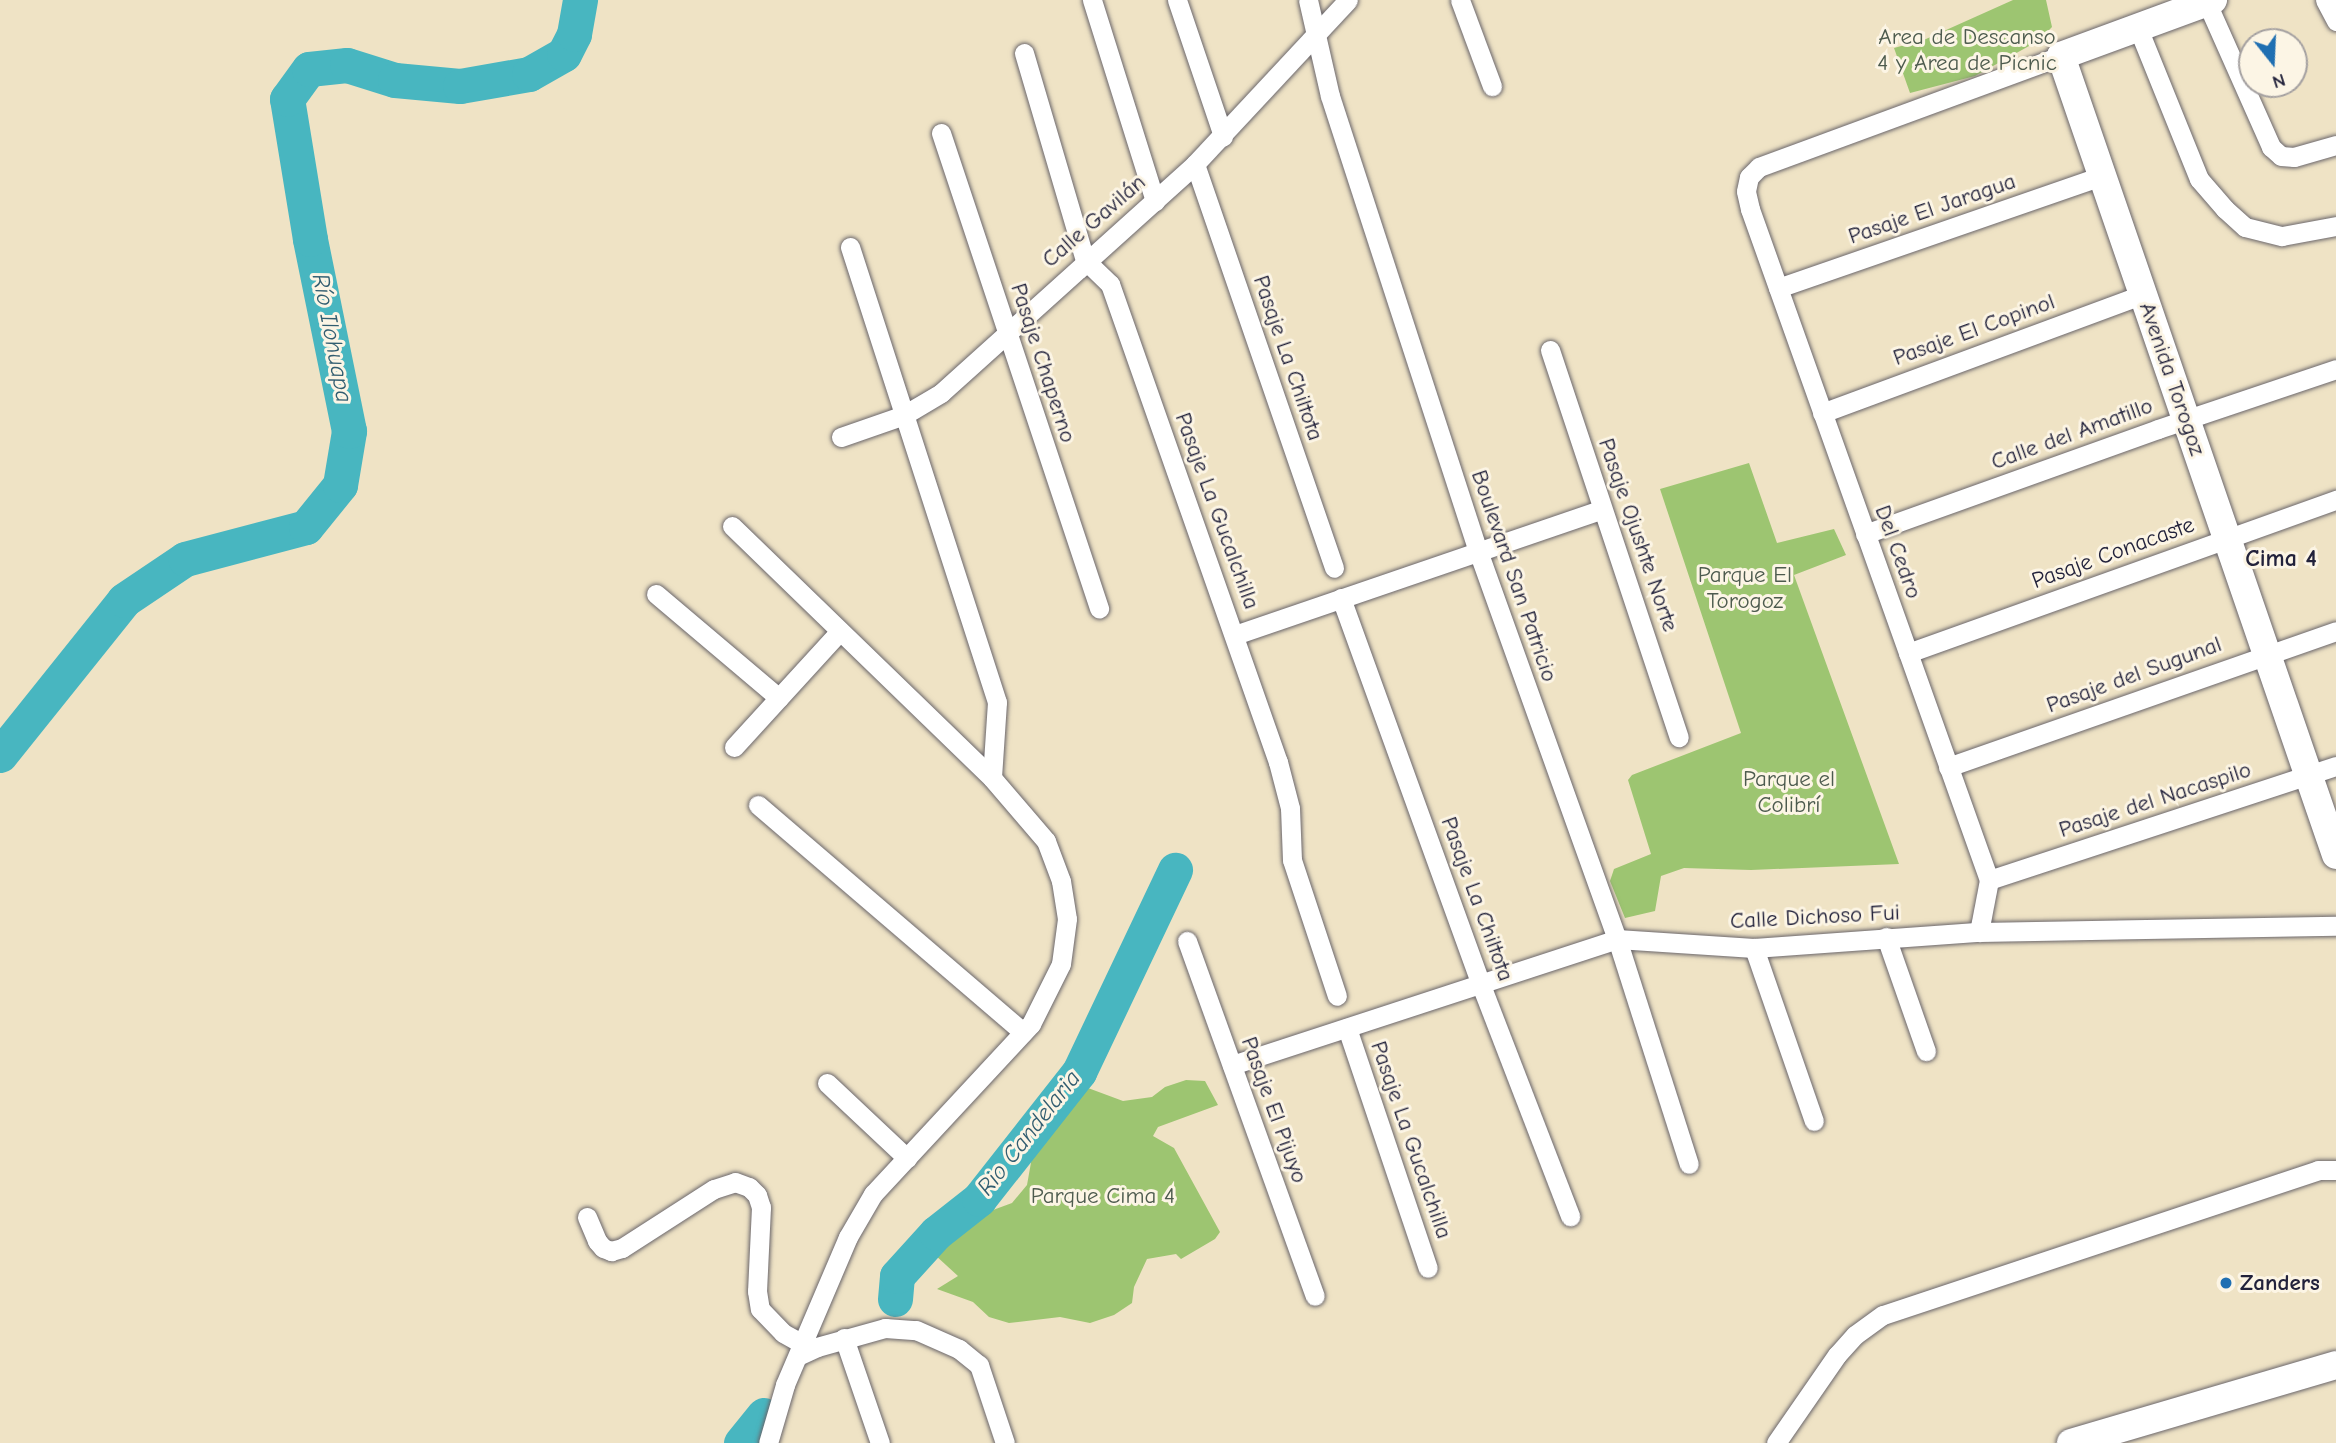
<!DOCTYPE html>
<html>
<head>
<meta charset="utf-8">
<style>
	body { margin:0 }
	#map { position:relative; width:2336px; height:1443px; overflow:hidden; background:#efe3c5; font-family:"Comic Neue",sans-serif }
	div>[style] { position:absolute }
	[style*='--x'] { left:calc(var(--x)*1px); top:calc(var(--y)*1px); width:calc(var(--w)*1px); rotate:calc(var(--a)*1deg) }
	.green>* { inset:0; background:#9dc571 }
	.river>* { height:35px; margin:-17.5px; padding:0 17.5px; transform-origin:17.5px; border-radius:17.5px; background:#48b6c0 }
	.roads { filter:drop-shadow(0 0 2px #6a666b) drop-shadow(0 0 2px #6a666b) }
	.street>* { height:19px; margin:-9.5px; padding:0 9.5px; transform-origin:9.5px; border-radius:9.5px; background:#fff }
	.secondary>* { height:28px; margin:-14px; padding:0 14px; transform-origin:14px; border-radius:14px; background:#fff }
	.dots>* { width:19px; height:19px; translate:-50% -50%; box-sizing:border-box; border:4px solid #fcf5e5; border-radius:50% }
	span { translate:-50% -50%; white-space:nowrap; text-align:center; line-height:1.15; -webkit-text-stroke:6px #fcf5e5; paint-order:stroke }
	.park-label { font-size:23px; color:#4d5b4e }
	.street-label { font-size:23px; color:#22223b }
	.poi-label { font-size:23px; color:#22223b; font-weight:700 }
	.left { translate:0 -50%; text-align:left }
	.water-label { font-size:24px; color:#315d70; font-style:italic }
	.neighbourhood-label { font-size:24px; color:#22223b; font-weight:700 }
	.north { position:absolute; left:2238px; top:28px; width:70px; height:70px; box-sizing:border-box; background:#fcf5e5; border:2px solid #a5a1a1; border-radius:50%; rotate:162deg; font-size:19px; font-weight:700; line-height:28px; text-align:center; color:#22223b }
	.north::after { content:''; display:block; margin:auto; width:24px; height:32px; background:#1f6fb2; clip-path:polygon(50% 0,100% 100%,50% 72%,0 100%) }
</style>
</head>
<body>
<div id="map">
	<div class="green">
		<div style="clip-path:polygon(2013px 0,2046px 0,2052px 27px,2038px 41px,1975px 76px,1910px 93px,1894px 48px,1926px 39px)"></div>
		<div style="clip-path:polygon(1749px 463px,1777px 543px,1834px 529px,1846px 555px,1794px 575px,1899px 864px,1751px 870px,1684px 868px,1661px 876px,1655px 911px,1625px 918px,1610px 881px,1614px 869px,1651px 854px,1628px 780px,1632px 775px,1741px 733px,1660px 489px)"></div>
		<div style="clip-path:polygon(1186px 1080px,1205px 1081px,1218px 1105px,1158px 1127px,1153px 1136px,1174px 1148px,1220px 1232px,1215px 1239px,1181px 1259px,1176px 1254px,1147px 1259px,1134px 1287px,1132px 1303px,1114px 1315px,1090px 1323px,1060px 1317px,1009px 1323px,989px 1317px,973px 1302px,937px 1289px,958px 1276px,923px 1244px,949px 1222px,957px 1229px,979px 1199px,993px 1210px,1012px 1203px,1027px 1185px,1032px 1157px,1054px 1123px,1088px 1088px,1123px 1101px,1152px 1097px,1165px 1087px)"></div>
	</div>
	<div class="river">
		<div style="--x:0;--y:755;--w:198;--a:-51.3"></div>
		<div style="--x:124;--y:600;--w:73;--a:-33.9"></div>
		<div style="--x:185;--y:559;--w:125;--a:-14.8"></div>
		<div style="--x:306;--y:527;--w:54;--a:-51"></div>
		<div style="--x:340;--y:485;--w:55;--a:-80.5"></div>
		<div style="--x:349;--y:431;--w:196;--a:-101.5"></div>
		<div style="--x:310;--y:239;--w:142;--a:-99.3"></div>
		<div style="--x:287;--y:99;--w:37;--a:-54"></div>
		<div style="--x:309;--y:69;--w:38;--a:-6"></div>
		<div style="--x:347;--y:65;--w:50;--a:17.4"></div>
		<div style="--x:395;--y:80;--w:65;--a:5.3"></div>
		<div style="--x:460;--y:86;--w:70;--a:-9.9"></div>
		<div style="--x:529;--y:74;--w:40;--a:-29.7"></div>
		<div style="--x:564;--y:54;--w:22;--a:-63"></div>
		<div style="--x:574;--y:34;--w:35;--a:-80"></div>
		<div style="--x:895;--y:1299;--w:23;--a:-85"></div>
		<div style="--x:897;--y:1276;--w:58;--a:-47.8"></div>
		<div style="--x:936;--y:1233;--w:55;--a:-38.3"></div>
		<div style="--x:979;--y:1199;--w:162;--a:-51.8"></div>
		<div style="--x:1079;--y:1072;--w:224;--a:-64.6"></div>
		<div style="--x:741;--y:1443;--w:36;--a:-51"></div>
	</div>
	<div class="roads">
		<div class="street">
			<div style="--x:1092;--y:0;--w:211;--a:72.6"></div>
			<div style="--x:1177;--y:0;--w:144;--a:71.3"></div>
			<div style="--x:1308;--y:0;--w:98;--a:77.1"></div>
			<div style="--x:1330;--y:96;--w:478;--a:72"></div>
			<div style="--x:1478;--y:551;--w:412;--a:70.3"></div>
			<div style="--x:1617;--y:939;--w:236;--a:72.3"></div>
			<div style="--x:1460;--y:0;--w:92;--a:69.6"></div>
			<div style="--x:2325;--y:0;--w:24;--a:62"></div>
			<div style="--x:2207;--y:3;--w:158;--a:66"></div>
			<div style="--x:2271;--y:147;--w:13;--a:42"></div>
			<div style="--x:2281;--y:156;--w:13;--a:4"></div>
			<div style="--x:2294;--y:157;--w:44;--a:-15.9"></div>
			<div style="--x:2138;--y:28;--w:163;--a:68"></div>
			<div style="--x:2199;--y:179;--w:40;--a:49"></div>
			<div style="--x:2225;--y:209;--w:27;--a:42"></div>
			<div style="--x:2245;--y:227;--w:38;--a:14"></div>
			<div style="--x:2282;--y:236;--w:55;--a:-10.5"></div>
			<div style="--x:1024;--y:53;--w:216;--a:73.6"></div>
			<div style="--x:1085;--y:260;--w:35;--a:44"></div>
			<div style="--x:1110;--y:284;--w:507;--a:70.64"></div>
			<div style="--x:1278;--y:762;--w:48;--a:75.4"></div>
			<div style="--x:1290;--y:808;--w:52;--a:87.8"></div>
			<div style="--x:1292;--y:860;--w:143;--a:71.7"></div>
			<div style="--x:941;--y:133;--w:501;--a:71.6"></div>
			<div style="--x:1195;--y:164;--w:427;--a:71"></div>
			<div style="--x:850;--y:247;--w:478;--a:72.1"></div>
			<div style="--x:997;--y:702;--w:76;--a:93.8"></div>
			<div style="--x:1778;--y:288;--w:343;--a:-19.1"></div>
			<div style="--x:1550;--y:350;--w:408;--a:71.6"></div>
			<div style="--x:1822;--y:413;--w:342;--a:-20.3"></div>
			<div style="--x:841;--y:437;--w:67;--a:-19.2"></div>
			<div style="--x:904;--y:415;--w:43;--a:-30.7"></div>
			<div style="--x:941;--y:393;--w:342;--a:-42"></div>
			<div style="--x:1195;--y:164;--w:224;--a:-47"></div>
			<div style="--x:732;--y:526;--w:362;--a:44.1"></div>
			<div style="--x:992;--y:778;--w:83;--a:49.4"></div>
			<div style="--x:1046;--y:841;--w:43;--a:69.4"></div>
			<div style="--x:1061;--y:881;--w:38;--a:81"></div>
			<div style="--x:1067;--y:919;--w:45;--a:97.6"></div>
			<div style="--x:1061;--y:964;--w:67;--a:116.6"></div>
			<div style="--x:1031;--y:1024;--w:232;--a:132.9"></div>
			<div style="--x:873;--y:1194;--w:50;--a:120.2"></div>
			<div style="--x:848;--y:1237;--w:161;--a:113.1"></div>
			<div style="--x:785;--y:1385;--w:60;--a:106.3"></div>
			<div style="--x:1865;--y:534;--w:311;--a:-19.7"></div>
			<div style="--x:2158;--y:429;--w:188;--a:-18.6"></div>
			<div style="--x:656;--y:594;--w:161;--a:40.2"></div>
			<div style="--x:1341;--y:598;--w:412;--a:70.1"></div>
			<div style="--x:1481;--y:985;--w:248;--a:68.9"></div>
			<div style="--x:1235;--y:635;--w:388;--a:-18.9"></div>
			<div style="--x:1908;--y:653;--w:455;--a:-19.7"></div>
			<div style="--x:734;--y:747;--w:157;--a:-47.6"></div>
			<div style="--x:1948;--y:767;--w:411;--a:-19.3"></div>
			<div style="--x:758;--y:805;--w:349;--a:40.6"></div>
			<div style="--x:1989;--y:880;--w:365;--a:-18.2"></div>
			<div style="--x:1979;--y:932;--w:53;--a:-79.1"></div>
			<div style="--x:1989;--y:880;--w:712;--a:-109.61"></div>
			<div style="--x:1750;--y:209;--w:18;--a:-103"></div>
			<div style="--x:1746;--y:191;--w:14;--a:-78"></div>
			<div style="--x:1749;--y:177;--w:14;--a:-45"></div>
			<div style="--x:1759;--y:167;--w:322;--a:-20.2"></div>
			<div style="--x:1886;--y:937;--w:121;--a:70.7"></div>
			<div style="--x:1187;--y:941;--w:377;--a:70.2"></div>
			<div style="--x:1754;--y:948;--w:183;--a:70.9"></div>
			<div style="--x:1347;--y:1028;--w:253;--a:71.4"></div>
			<div style="--x:1232;--y:1065;--w:405;--a:-18.1"></div>
			<div style="--x:1617;--y:939;--w:137;--a:3.8"></div>
			<div style="--x:1754;--y:948;--w:226;--a:-4.1"></div>
			<div style="--x:1979;--y:932;--w:357;--a:-1"></div>
			<div style="--x:827;--y:1083;--w:110;--a:43.2"></div>
			<div style="--x:587;--y:1217;--w:26;--a:67"></div>
			<div style="--x:597;--y:1241;--w:9;--a:49"></div>
			<div style="--x:603;--y:1248;--w:9;--a:21"></div>
			<div style="--x:611;--y:1251;--w:11;--a:-15"></div>
			<div style="--x:622;--y:1248;--w:109;--a:-32.7"></div>
			<div style="--x:714;--y:1189;--w:22;--a:-18"></div>
			<div style="--x:735;--y:1182;--w:15;--a:20"></div>
			<div style="--x:749;--y:1187;--w:11;--a:45"></div>
			<div style="--x:757;--y:1195;--w:13;--a:72"></div>
			<div style="--x:761;--y:1207;--w:84;--a:92.7"></div>
			<div style="--x:757;--y:1291;--w:18;--a:81"></div>
			<div style="--x:760;--y:1309;--w:33;--a:46"></div>
			<div style="--x:783;--y:1333;--w:23;--a:29"></div>
			<div style="--x:844;--y:1338;--w:111;--a:71.1"></div>
			<div style="--x:798;--y:1356;--w:21;--a:-25"></div>
			<div style="--x:817;--y:1347;--w:71;--a:-15.6"></div>
			<div style="--x:885;--y:1328;--w:31;--a:4"></div>
			<div style="--x:916;--y:1330;--w:47;--a:23.8"></div>
			<div style="--x:959;--y:1349;--w:26;--a:39"></div>
			<div style="--x:979;--y:1365;--w:82;--a:71.6"></div>
			<div style="--x:1776;--y:1443;--w:107;--a:-55.3"></div>
			<div style="--x:1837;--y:1355;--w:27;--a:-48"></div>
			<div style="--x:1855;--y:1335;--w:34;--a:-36"></div>
			<div style="--x:1883;--y:1315;--w:459;--a:-18.4"></div>
			<div style="--x:2318;--y:1170;--w:18;--a:0"></div>
		</div>
		<div class="secondary">
			<div style="--x:2213;--y:0;--w:162;--a:159.8"></div>
			<div style="--x:2061;--y:56;--w:845;--a:71.01"></div>
			<div style="--x:2071;--y:1443;--w:276;--a:-16.4"></div>
		</div>
	</div>
	<div class="dots">
		<div style="left:2226px;top:1283px;background:#1f6fb2"></div>
	</div>
	<div class="park-label">
		<span style="left:1967px;top:50px">Area de Descanso<br>4 y Area de Picnic</span>
		<span style="left:1745px;top:588px">Parque El<br>Torogoz</span>
		<span style="left:1789px;top:792px">Parque el<br>Colibrí</span>
		<span style="left:1103px;top:1196px">Parque Cima 4</span>
	</div>
	<div class="street-label">
		<span style="left:1932px;top:209px;rotate:-19deg">Pasaje El Jaragua</span>
		<span style="left:1094px;top:221px;rotate:-41deg">Calle Gavilán</span>
		<span style="left:1974px;top:330px;rotate:-20deg">Pasaje El Copinol</span>
		<span style="left:1288px;top:358px;rotate:71deg">Pasaje La Chiltota</span>
		<span style="left:1043px;top:363px;rotate:72deg">Pasaje Chaperno</span>
		<span style="left:2172px;top:379px;rotate:71deg">Avenida Torogoz</span>
		<span style="left:2072px;top:434px;rotate:-20deg">Calle del Amatillo</span>
		<span style="left:1217px;top:511px;rotate:70deg">Pasaje La Gucalchilla</span>
		<span style="left:1638px;top:535px;rotate:71deg">Pasaje Ojushte Norte</span>
		<span style="left:1898px;top:552px;rotate:70deg">Del Cedro</span>
		<span style="left:2113px;top:553px;rotate:-20deg">Pasaje Conacaste</span>
		<span style="left:1514px;top:576px;rotate:71deg">Boulevard San Patricio</span>
		<span style="left:2134px;top:675px;rotate:-20deg">Pasaje del Sugunal</span>
		<span style="left:2155px;top:800px;rotate:-18deg">Pasaje del Nacaspilo</span>
		<span style="left:1477px;top:899px;rotate:70deg">Pasaje La Chiltota</span>
		<span style="left:1815px;top:917px;rotate:-3deg">Calle Dichoso Fui</span>
		<span style="left:1274px;top:1110px;rotate:70deg">Pasaje El Pijuyo</span>
		<span style="left:1411px;top:1140px;rotate:71deg">Pasaje La Gucalchilla</span>
	</div>
	<div class="poi-label">
		<span class="left" style="left:2240px;top:1283px">Zanders</span>
	</div>
	<div class="water-label">
		<span style="left:332px;top:338px;rotate:79deg">Río Ilohuapa</span>
		<span style="left:1029px;top:1133px;rotate:-52deg">Rio Candelaria</span>
	</div>
	<div class="neighbourhood-label">
		<span style="left:2281px;top:559px">Cima 4</span>
	</div>
	<div class="north">N</div>
</div>
</body>
</html>
